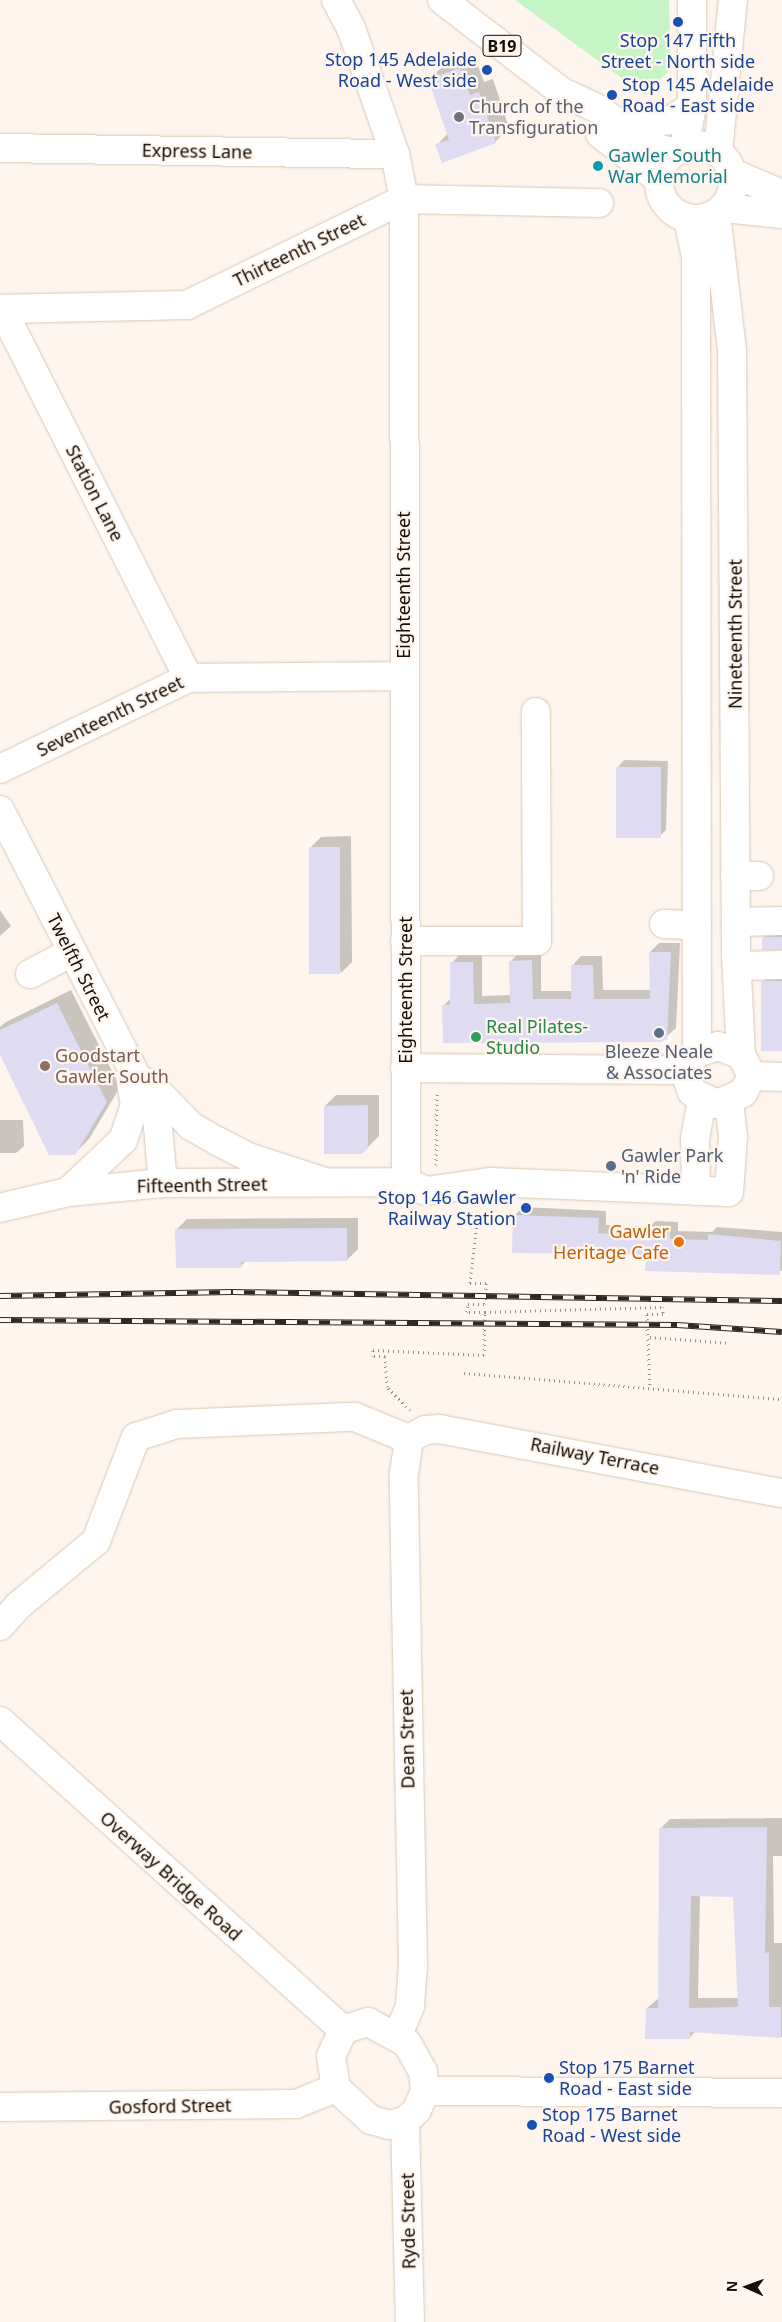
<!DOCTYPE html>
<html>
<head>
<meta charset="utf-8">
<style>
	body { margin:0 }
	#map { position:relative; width:782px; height:2322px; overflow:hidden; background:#fdf5ee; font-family:"Noto Sans",sans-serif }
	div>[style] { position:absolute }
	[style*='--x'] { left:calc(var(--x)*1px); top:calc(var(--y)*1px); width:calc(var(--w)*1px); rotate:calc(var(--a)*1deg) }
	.green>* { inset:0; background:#c5f5c5 }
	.shadow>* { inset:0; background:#0003 }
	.building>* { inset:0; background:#dfdbf2; transform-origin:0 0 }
	.path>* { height:3px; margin-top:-1.5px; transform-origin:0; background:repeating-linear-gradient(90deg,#979089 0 1px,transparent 0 5px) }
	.roads { filter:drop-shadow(0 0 1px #dac8b6) drop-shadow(0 0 1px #dac8b6) }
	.minor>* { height:28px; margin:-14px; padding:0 14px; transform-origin:14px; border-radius:14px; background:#fff }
	.major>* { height:28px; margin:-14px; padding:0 14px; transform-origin:14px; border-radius:14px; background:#fff }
	.major>.ring { margin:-14px; padding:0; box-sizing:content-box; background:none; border:28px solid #fff; border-radius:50% }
	.rail>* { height:5.5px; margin-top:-2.75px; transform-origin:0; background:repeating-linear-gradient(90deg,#fdf5ee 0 11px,#2e2822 0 22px); box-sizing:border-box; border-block:1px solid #2e2822 }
	.dots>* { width:14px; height:14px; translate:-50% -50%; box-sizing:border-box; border:2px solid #fdf5ee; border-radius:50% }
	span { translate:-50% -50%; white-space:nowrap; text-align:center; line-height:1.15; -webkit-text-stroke:4.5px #fdf5ee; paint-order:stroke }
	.shield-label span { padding:1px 4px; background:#fdf5ee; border:1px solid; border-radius:4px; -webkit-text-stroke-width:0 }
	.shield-label { font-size:16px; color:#140e08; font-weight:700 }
	.transit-label { font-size:18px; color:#164399 }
	.right { translate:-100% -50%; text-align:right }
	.left { translate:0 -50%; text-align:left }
	.worship-label { font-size:18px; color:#5b616d }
	.street-label { font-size:18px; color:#140e08 }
	.culture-label { font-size:18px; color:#0d838f }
	.leisure-label { font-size:18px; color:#27864d }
	.service-label { font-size:18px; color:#4e5e75 }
	.education-label { font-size:18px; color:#785e54 }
	.food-label { font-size:18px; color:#c56008 }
	.north { position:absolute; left:722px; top:2262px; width:50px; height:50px; -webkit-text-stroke:4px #fdf5ee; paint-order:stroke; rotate:272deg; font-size:14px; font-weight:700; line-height:20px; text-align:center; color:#140e08 }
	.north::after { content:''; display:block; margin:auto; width:18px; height:22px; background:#140e08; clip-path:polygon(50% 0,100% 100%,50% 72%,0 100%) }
</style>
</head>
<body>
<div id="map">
	<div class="green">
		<div style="clip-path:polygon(515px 0,669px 0,671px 69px,645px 95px)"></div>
	</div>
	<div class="shadow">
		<div style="clip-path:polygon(474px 55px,484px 82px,493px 79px,509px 128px,495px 142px,437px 145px,448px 133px,429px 80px,443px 66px)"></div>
		<div style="clip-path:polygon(624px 760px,668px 761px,666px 830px,659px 837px,617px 768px)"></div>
		<div style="clip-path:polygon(351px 836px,352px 962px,341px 973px,310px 848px,321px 837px)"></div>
		<div style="clip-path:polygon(0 910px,11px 926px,0 936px)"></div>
		<div style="clip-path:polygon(770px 930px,782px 930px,782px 950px,763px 949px,763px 938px)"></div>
		<div style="clip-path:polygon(659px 943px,680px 943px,676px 1028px,666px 1037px,443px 1006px,452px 997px,452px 963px,461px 953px,482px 953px,482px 996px,511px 995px,511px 961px,520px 952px,541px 952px,541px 991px,572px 991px,572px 966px,581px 956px,602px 956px,603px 990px,651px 990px,650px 952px)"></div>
		<div style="clip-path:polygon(782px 967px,782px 1049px,762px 982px)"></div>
		<div style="clip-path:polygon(71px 990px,120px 1087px,89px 1139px,75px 1153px,0 1052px,0 1027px,6px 1022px)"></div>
		<div style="clip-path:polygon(336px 1095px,379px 1095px,379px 1136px,368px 1147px,325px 1106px)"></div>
		<div style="clip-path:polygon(0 1120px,23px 1120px,24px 1146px,16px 1153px,0 1153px)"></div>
		<div style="clip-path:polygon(523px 1207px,606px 1211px,606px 1225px,649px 1227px,656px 1221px,678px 1222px,678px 1231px,712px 1232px,717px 1227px,782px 1232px,782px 1271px,647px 1255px,515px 1215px)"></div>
		<div style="clip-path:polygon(358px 1218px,358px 1249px,347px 1260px,247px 1260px,241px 1266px,177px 1229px,187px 1219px)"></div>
		<div style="clip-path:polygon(evenodd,782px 1818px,782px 1856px,773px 1856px,774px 1943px,782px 1943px,782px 2037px,696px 2031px,690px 2037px,647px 2008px,659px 1998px,660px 1829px,670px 1819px,782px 1818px,700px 1895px,734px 1896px,739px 1998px,698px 1998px,700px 1895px)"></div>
	</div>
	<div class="building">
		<div style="clip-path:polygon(460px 68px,470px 95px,479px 92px,496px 143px,442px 163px,435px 144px,449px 140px,428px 79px)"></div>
		<div style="left:616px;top:767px;width:45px;height:71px"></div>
		<div style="left:309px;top:847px;width:31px;height:127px"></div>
		<div style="left:762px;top:937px;width:20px;height:13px"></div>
		<div style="clip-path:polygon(649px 952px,671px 952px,667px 1039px,661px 1042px,443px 1043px,442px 1005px,450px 1005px,450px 962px,473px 962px,474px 1004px,510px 1003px,509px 961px,532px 960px,533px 999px,571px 999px,571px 965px,593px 965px,594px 999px,650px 999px)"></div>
		<div style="left:761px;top:981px;width:21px;height:70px"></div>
		<div style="clip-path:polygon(57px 1003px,107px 1102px,75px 1155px,49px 1155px,0 1055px,0 1030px)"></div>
		<div style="clip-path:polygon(368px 1105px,368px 1148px,362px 1154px,324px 1154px,324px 1106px)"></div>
		<div style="clip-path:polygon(513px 1215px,599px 1218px,598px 1233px,646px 1235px,646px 1228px,670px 1229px,670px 1239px,708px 1240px,708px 1234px,781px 1241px,780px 1275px,645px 1271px,646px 1256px,633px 1254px,512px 1253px)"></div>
		<div style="clip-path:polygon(347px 1228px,347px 1261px,241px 1262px,242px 1268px,176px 1268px,175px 1229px)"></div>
		<div style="clip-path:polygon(evenodd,767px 1827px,765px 1953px,769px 1952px,769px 2007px,781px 2007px,781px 2038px,690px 2032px,690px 2039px,645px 2039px,646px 2008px,658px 2008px,659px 1828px,767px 1827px,691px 1896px,733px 1897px,738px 2007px,689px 2008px,691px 1896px)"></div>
	</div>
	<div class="path">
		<div style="--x:436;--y:1165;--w:71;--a:-89.2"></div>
		<div style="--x:485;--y:1312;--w:178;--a:-1.6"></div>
		<div style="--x:663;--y:1307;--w:7;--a:90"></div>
		<div style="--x:663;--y:1314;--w:16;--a:180"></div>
		<div style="--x:647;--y:1314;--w:74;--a:87.7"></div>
		<div style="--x:650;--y:1337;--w:80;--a:4.3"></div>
		<div style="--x:464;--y:1373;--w:319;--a:4.7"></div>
		<div style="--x:410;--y:1410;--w:33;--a:-135"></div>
		<div style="--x:387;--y:1387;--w:31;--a:-94"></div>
		<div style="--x:385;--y:1356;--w:12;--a:180"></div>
		<div style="--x:373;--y:1356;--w:6;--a:-90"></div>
		<div style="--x:373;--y:1350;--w:111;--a:2.6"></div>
		<div style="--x:484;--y:1355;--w:43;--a:-88.7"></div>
		<div style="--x:485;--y:1312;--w:18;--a:180"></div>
		<div style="--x:467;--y:1312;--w:8;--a:-83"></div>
		<div style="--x:468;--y:1304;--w:17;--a:0"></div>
		<div style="--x:485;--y:1304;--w:21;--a:-87"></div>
		<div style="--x:486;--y:1283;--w:16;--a:180"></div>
		<div style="--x:470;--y:1283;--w:69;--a:-83.4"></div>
		<div style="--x:478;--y:1214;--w:14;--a:-176"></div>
	</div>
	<div class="roads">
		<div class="minor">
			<div style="--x:336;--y:0;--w:32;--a:62"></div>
			<div style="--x:351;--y:28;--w:133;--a:70.8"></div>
			<div style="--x:395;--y:154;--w:46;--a:78.7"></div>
			<div style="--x:404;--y:199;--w:983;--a:89.88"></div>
			<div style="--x:0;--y:148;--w:395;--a:0.9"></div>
			<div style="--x:684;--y:148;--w:43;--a:-79.2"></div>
			<div style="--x:692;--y:106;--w:106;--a:-90"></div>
			<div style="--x:718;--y:152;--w:153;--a:-84.4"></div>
			<div style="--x:716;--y:214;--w:137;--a:83.3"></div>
			<div style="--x:732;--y:350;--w:604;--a:89.62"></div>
			<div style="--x:736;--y:954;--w:101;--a:87.2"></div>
			<div style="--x:688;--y:219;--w:40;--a:78"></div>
			<div style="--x:696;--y:258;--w:795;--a:89.93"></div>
			<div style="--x:0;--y:309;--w:187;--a:-1.2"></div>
			<div style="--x:187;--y:305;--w:242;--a:-26"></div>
			<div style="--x:404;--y:199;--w:195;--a:1.2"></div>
			<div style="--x:2;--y:309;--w:413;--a:63.2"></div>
			<div style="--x:0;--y:769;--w:209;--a:-25.8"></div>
			<div style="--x:188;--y:678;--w:215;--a:-0.5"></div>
			<div style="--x:735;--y:876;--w:24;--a:0"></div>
			<div style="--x:736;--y:922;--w:46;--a:-1.2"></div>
			<div style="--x:664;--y:924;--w:33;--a:2"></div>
			<div style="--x:405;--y:941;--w:132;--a:0"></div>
			<div style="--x:537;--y:941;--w:229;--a:-90.3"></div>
			<div style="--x:737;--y:966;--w:45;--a:-1.3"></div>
			<div style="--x:30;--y:974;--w:47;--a:-27.6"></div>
			<div style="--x:718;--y:1046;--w:25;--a:21"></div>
			<div style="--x:741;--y:1055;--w:24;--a:62"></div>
			<div style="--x:752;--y:1076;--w:19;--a:118"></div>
			<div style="--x:743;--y:1093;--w:28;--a:157"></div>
			<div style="--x:717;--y:1104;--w:28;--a:-154"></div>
			<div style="--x:692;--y:1092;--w:23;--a:-110"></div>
			<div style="--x:684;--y:1070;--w:21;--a:-53"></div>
			<div style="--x:697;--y:1053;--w:22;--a:-18"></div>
			<div style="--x:405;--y:1068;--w:279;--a:0.4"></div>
			<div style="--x:752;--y:1076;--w:30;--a:2"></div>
			<div style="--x:163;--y:1183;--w:243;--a:-0.2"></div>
			<div style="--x:406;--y:1182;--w:22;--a:24"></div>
			<div style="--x:426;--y:1191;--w:66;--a:-7.9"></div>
			<div style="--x:491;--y:1182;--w:238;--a:2.4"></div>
			<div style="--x:729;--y:1192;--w:56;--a:-85.9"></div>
			<div style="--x:733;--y:1136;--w:34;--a:-97"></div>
			<div style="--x:696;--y:1191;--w:52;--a:-91.1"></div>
			<div style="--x:695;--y:1139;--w:40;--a:-80"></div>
			<div style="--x:409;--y:1439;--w:18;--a:-29"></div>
			<div style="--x:425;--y:1430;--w:14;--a:-4"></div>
			<div style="--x:439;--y:1429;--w:349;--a:10.6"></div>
			<div style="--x:0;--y:1626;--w:28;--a:-48"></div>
			<div style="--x:19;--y:1605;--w:100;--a:-39.7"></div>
			<div style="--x:96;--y:1541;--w:111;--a:-69"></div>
			<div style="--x:136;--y:1437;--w:43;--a:-17.6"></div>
			<div style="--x:177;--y:1424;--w:178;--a:-2.3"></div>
			<div style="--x:355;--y:1417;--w:58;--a:22.2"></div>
			<div style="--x:397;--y:2037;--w:34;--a:-67"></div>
			<div style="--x:410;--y:2006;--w:41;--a:-85.8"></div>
			<div style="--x:413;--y:1965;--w:491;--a:-91.1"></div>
			<div style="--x:404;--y:1474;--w:35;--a:-82"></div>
			<div style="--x:425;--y:2091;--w:357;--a:0.3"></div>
			<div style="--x:0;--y:2107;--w:296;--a:-0.6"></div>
			<div style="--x:296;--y:2104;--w:43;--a:-21.8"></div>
		</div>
		<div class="major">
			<div style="--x:442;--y:0;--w:151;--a:37.5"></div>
			<div style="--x:562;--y:92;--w:38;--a:25"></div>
			<div style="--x:597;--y:108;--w:61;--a:36.3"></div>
			<div style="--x:646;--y:144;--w:29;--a:18"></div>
			<div style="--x:620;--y:126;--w:51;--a:-6.7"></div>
			<div style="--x:671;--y:120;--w:25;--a:-34"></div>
			<div style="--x:600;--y:134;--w:76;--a:37.5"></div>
			<div class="ring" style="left:659px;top:145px;width:46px;height:46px"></div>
			<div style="--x:732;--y:173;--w:54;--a:22.8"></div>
			<div style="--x:724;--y:208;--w:58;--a:5.9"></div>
			<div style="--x:0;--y:810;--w:345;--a:62.9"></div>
			<div style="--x:157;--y:1117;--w:66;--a:84.8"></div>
			<div style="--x:163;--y:1183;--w:95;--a:174.6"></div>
			<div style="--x:68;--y:1192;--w:70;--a:166.8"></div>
			<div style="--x:149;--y:1083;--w:60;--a:45.7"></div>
			<div style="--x:191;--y:1126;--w:30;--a:30"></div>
			<div style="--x:217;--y:1141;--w:38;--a:27"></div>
			<div style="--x:251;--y:1158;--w:78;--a:18"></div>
			<div style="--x:68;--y:1192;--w:76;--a:-43.4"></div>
			<div style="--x:123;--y:1140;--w:37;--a:-71"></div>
			<div style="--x:135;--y:1105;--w:28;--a:-100"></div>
			<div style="--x:0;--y:1721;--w:462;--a:42"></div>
			<div style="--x:368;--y:2022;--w:44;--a:28.3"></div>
			<div style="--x:407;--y:2043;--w:33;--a:61"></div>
			<div style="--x:423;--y:2072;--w:19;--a:84"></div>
			<div style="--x:425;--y:2091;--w:21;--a:113"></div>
			<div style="--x:417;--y:2110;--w:16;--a:137"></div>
			<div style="--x:405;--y:2121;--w:16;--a:166"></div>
			<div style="--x:389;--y:2125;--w:19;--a:-164"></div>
			<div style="--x:371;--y:2120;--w:47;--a:-137.6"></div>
			<div style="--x:336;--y:2088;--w:32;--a:-99"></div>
			<div style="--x:331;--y:2056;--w:29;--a:-65"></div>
			<div style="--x:343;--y:2030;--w:26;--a:-18"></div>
			<div style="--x:405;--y:2121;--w:201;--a:88.6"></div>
		</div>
	</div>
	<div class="rail">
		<div style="--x:0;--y:1296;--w:233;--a:-1"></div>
		<div style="--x:233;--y:1292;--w:549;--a:0.94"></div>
		<div style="--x:0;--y:1320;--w:677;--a:0.42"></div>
		<div style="--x:677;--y:1325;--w:105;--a:3.8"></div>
	</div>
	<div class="dots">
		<div style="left:678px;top:22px;background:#1a4fb4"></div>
		<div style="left:487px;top:70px;background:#1a4fb4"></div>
		<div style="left:612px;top:95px;background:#1a4fb4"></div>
		<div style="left:459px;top:117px;background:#6b7280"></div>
		<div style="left:598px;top:166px;background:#0f9aa8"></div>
		<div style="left:659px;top:1033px;background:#5c6f8a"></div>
		<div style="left:476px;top:1037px;background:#2e9e5b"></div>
		<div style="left:45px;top:1066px;background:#8d6e63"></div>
		<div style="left:611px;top:1166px;background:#5c6f8a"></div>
		<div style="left:526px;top:1208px;background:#1a4fb4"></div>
		<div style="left:679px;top:1242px;background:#e8710a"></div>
		<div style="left:549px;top:2078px;background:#1a4fb4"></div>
		<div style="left:532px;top:2125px;background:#1a4fb4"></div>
	</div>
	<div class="shield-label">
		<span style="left:502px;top:46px">B19</span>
	</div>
	<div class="transit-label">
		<span style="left:678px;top:51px">Stop 147 Fifth<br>Street - North side</span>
		<span class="right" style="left:477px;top:70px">Stop 145 Adelaide<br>Road - West side</span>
		<span class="left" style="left:622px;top:95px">Stop 145 Adelaide<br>Road - East side</span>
		<span class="right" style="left:516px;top:1208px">Stop 146 Gawler<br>Railway Station</span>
		<span class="left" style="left:559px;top:2078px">Stop 175 Barnet<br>Road - East side</span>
		<span class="left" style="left:542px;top:2125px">Stop 175 Barnet<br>Road - West side</span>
	</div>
	<div class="worship-label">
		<span class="left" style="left:469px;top:117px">Church of the<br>Transfiguration</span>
	</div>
	<div class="street-label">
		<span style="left:197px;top:151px;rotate:1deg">Express Lane</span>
		<span style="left:299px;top:250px;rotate:-26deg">Thirteenth Street</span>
		<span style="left:95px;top:493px;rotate:63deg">Station Lane</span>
		<span style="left:403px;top:585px;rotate:-90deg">Eighteenth Street</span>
		<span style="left:735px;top:634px;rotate:-90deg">Nineteenth Street</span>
		<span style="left:110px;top:716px;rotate:-26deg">Seventeenth Street</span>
		<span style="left:79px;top:967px;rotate:63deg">Twelfth Street</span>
		<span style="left:405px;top:990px;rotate:-90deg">Eighteenth Street</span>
		<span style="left:202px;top:1185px;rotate:-1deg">Fifteenth Street</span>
		<span style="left:595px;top:1456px;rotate:11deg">Railway Terrace</span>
		<span style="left:407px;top:1739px;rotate:-91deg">Dean Street</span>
		<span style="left:171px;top:1876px;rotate:42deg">Overway Bridge Road</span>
		<span style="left:170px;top:2106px;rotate:-1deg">Gosford Street</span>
		<span style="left:408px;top:2221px;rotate:-91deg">Ryde Street</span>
	</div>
	<div class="culture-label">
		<span class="left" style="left:608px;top:166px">Gawler South<br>War Memorial</span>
	</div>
	<div class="leisure-label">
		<span class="left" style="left:486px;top:1037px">Real Pilates-<br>Studio</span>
	</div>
	<div class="service-label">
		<span style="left:659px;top:1062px">Bleeze Neale<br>&amp; Associates</span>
		<span class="left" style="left:621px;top:1166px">Gawler Park<br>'n' Ride</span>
	</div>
	<div class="education-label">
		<span class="left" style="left:55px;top:1066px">Goodstart<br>Gawler South</span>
	</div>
	<div class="food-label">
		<span class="right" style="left:669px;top:1242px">Gawler<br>Heritage Cafe</span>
	</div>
	<div class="north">N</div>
</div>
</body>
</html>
